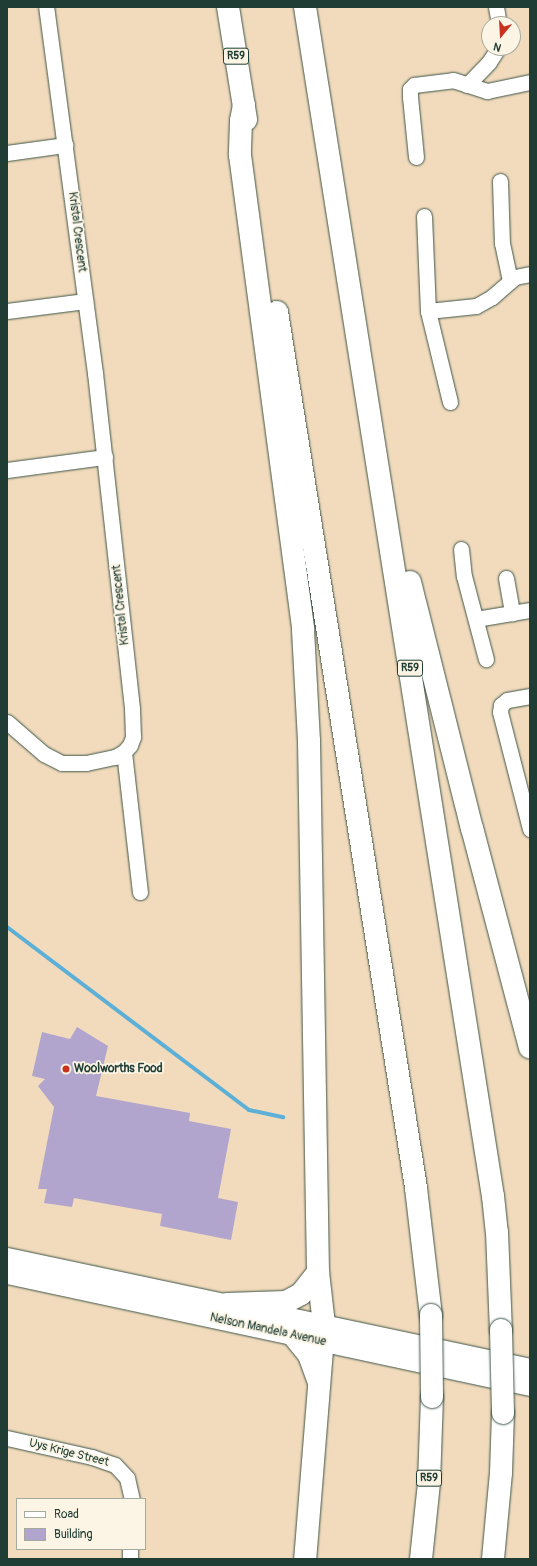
<!DOCTYPE html>
<html>
<head>
<meta charset="utf-8">
<style>
	body { margin:0 }
	#map { position:relative; width:537px; height:1566px; overflow:hidden; background:#f1dbbc; font-family:Pangolin,sans-serif }
	div>[style] { position:absolute }
	[style*='--x'] { left:calc(var(--x)*1px); top:calc(var(--y)*1px); width:calc(var(--w)*1px); rotate:calc(var(--a)*1deg) }
	.stream>* { height:4px; margin:-2px; padding:0 2px; transform-origin:2px; border-radius:2px; background:#5cafd7 }
	.building>* { inset:0; background:#b1a5ce }
	.roads { filter:drop-shadow(0 0 1px #3e5548) drop-shadow(0 0 1px #3e5548) }
	.minor>* { height:15px; margin:-7.5px; padding:0 7.5px; transform-origin:7.5px; border-radius:7.5px; background:#fff }
	.tertiary>* { height:19px; margin:-9.5px; padding:0 9.5px; transform-origin:9.5px; border-radius:9.5px; background:#fff }
	.motorway>* { height:22px; margin:-11px; padding:0 11px; transform-origin:11px; border-radius:11px; background:#fff }
	.bridges { filter:drop-shadow(0 0 1px #3e5548) drop-shadow(0 0 1px #3e5548) }
	.motorway-bridge>* { height:22px; margin:-11px; padding:0 11px; transform-origin:11px; border-radius:11px; background:#fff }
	.dots>* { width:11px; height:11px; translate:-50% -50%; box-sizing:border-box; border:2px solid #fcf5e5; border-radius:50% }
	span { translate:-50% -50%; white-space:nowrap; text-align:center; line-height:1.15; -webkit-text-stroke:3.5px #fcf5e5; paint-order:stroke }
	.shield-label span { padding:1px 3px; background:#fcf5e5; border:1px solid; border-radius:3px; -webkit-text-stroke-width:0 }
	.shield-label { font-size:11px; color:#1f3d34; font-weight:700 }
	.street-label { font-size:12px; color:#1f3d34 }
	.poi-label { font-size:12px; color:#1f3d34; font-weight:700 }
	.left { translate:0 -50%; text-align:left }
	.frame { position:absolute; inset:0; border:8px solid #1f3d34; pointer-events:none }
	.legend { position:absolute; left:16px; top:1498px; width:130px; height:52px; box-sizing:border-box; background:#fcf5e5; border:1px solid #a4ab9e; margin:0; padding:5px 7px; list-style:none; font-size:12px; color:#1f3d34 }
	.legend li { display:flex; align-items:center; gap:8px; height:20px }
	.legend b { width:20px; border:1px solid #a4ab9e }
	.north { position:absolute; left:481px; top:16px; width:40px; height:40px; box-sizing:border-box; background:#fcf5e5; border:1px solid #a4ab9e; border-radius:50%; rotate:198deg; font-size:11px; font-weight:700; line-height:16px; text-align:center; color:#1f3d34 }
	.north::after { content:''; display:block; margin:auto; width:14px; height:18px; background:#c8321e; clip-path:polygon(50% 0,100% 100%,50% 72%,0 100%) }
</style>
</head>
<body>
<div id="map">
	<div class="stream">
		<div style="--x:7;--y:927;--w:303;--a:37.1"></div>
		<div style="--x:249;--y:1110;--w:35;--a:12"></div>
	</div>
	<div class="building">
		<div style="clip-path:polygon(77px 1027px,108px 1046px,96px 1096px,190px 1113px,189px 1121px,231px 1129px,218px 1198px,238px 1202px,231px 1240px,160px 1226px,162px 1214px,74px 1198px,72px 1207px,44px 1203px,47px 1189px,38px 1189px,54px 1107px,38px 1086px,45px 1079px,32px 1076px,42px 1032px,70px 1039px)"></div>
	</div>
	<div class="roads">
		<div class="minor">
			<div style="--x:496;--y:7;--w:17;--a:80"></div>
			<div style="--x:467;--y:85;--w:32;--a:-46"></div>
			<div style="--x:489;--y:62;--w:17;--a:-57"></div>
			<div style="--x:7;--y:153;--w:59;--a:-7.9"></div>
			<div style="--x:416;--y:157;--w:60;--a:-95.7"></div>
			<div style="--x:410;--y:97;--w:8;--a:-90"></div>
			<div style="--x:410;--y:89;--w:6;--a:-45"></div>
			<div style="--x:414;--y:85;--w:39;--a:-7"></div>
			<div style="--x:453;--y:80;--w:36;--a:18"></div>
			<div style="--x:487;--y:91;--w:44;--a:-11.8"></div>
			<div style="--x:500;--y:181;--w:62;--a:88.2"></div>
			<div style="--x:502;--y:243;--w:39;--a:78"></div>
			<div style="--x:424;--y:216;--w:95;--a:87.6"></div>
			<div style="--x:7;--y:311;--w:79;--a:-7.3"></div>
			<div style="--x:450;--y:402;--w:94;--a:-103.6"></div>
			<div style="--x:428;--y:311;--w:48;--a:-5.9"></div>
			<div style="--x:476;--y:306;--w:18;--a:-29"></div>
			<div style="--x:492;--y:297;--w:30;--a:-41"></div>
			<div style="--x:515;--y:277;--w:15;--a:-11"></div>
			<div style="--x:7;--y:470;--w:99;--a:-7.6"></div>
			<div style="--x:461;--y:549;--w:27;--a:84"></div>
			<div style="--x:464;--y:576;--w:86;--a:75.2"></div>
			<div style="--x:506;--y:578;--w:36;--a:80"></div>
			<div style="--x:476;--y:619;--w:55;--a:-9.5"></div>
			<div style="--x:530;--y:696;--w:23;--a:170"></div>
			<div style="--x:507;--y:700;--w:8;--a:140"></div>
			<div style="--x:501;--y:705;--w:7;--a:98"></div>
			<div style="--x:500;--y:712;--w:121;--a:75.6"></div>
			<div style="--x:7;--y:722;--w:49;--a:40.9"></div>
			<div style="--x:44;--y:754;--w:20;--a:27"></div>
			<div style="--x:62;--y:763;--w:24;--a:0"></div>
			<div style="--x:86;--y:763;--w:30;--a:-12"></div>
			<div style="--x:115;--y:757;--w:10;--a:-29"></div>
			<div style="--x:124;--y:752;--w:9;--a:-49"></div>
			<div style="--x:130;--y:745;--w:9;--a:-69"></div>
			<div style="--x:133;--y:737;--w:29;--a:-92"></div>
			<div style="--x:132;--y:708;--w:337;--a:-96.3"></div>
			<div style="--x:95;--y:373;--w:369;--a:-97.6"></div>
			<div style="--x:124;--y:752;--w:141;--a:83.5"></div>
			<div style="--x:7;--y:1438;--w:87;--a:12.6"></div>
			<div style="--x:92;--y:1457;--w:24;--a:19"></div>
			<div style="--x:115;--y:1465;--w:18;--a:47"></div>
			<div style="--x:127;--y:1478;--w:22;--a:77"></div>
			<div style="--x:130;--y:1559;--w:10;--a:-90"></div>
		</div>
		<div class="tertiary">
			<div style="--x:7;--y:1257;--w:535;--a:11.98"></div>
			<div style="--x:7;--y:1274;--w:535;--a:12.09"></div>
		</div>
		<div class="motorway">
			<div style="--x:228;--y:7;--w:114;--a:80.9"></div>
			<div style="--x:305;--y:7;--w:1204;--a:81.02"></div>
			<div style="--x:493;--y:1196;--w:36;--a:84"></div>
			<div style="--x:497;--y:1232;--w:98;--a:87.7"></div>
			<div style="--x:244;--y:105;--w:16;--a:101"></div>
			<div style="--x:241;--y:121;--w:34;--a:92"></div>
			<div style="--x:240;--y:155;--w:479;--a:82.4"></div>
			<div style="--x:303;--y:630;--w:111;--a:86.9"></div>
			<div style="--x:309;--y:741;--w:531;--a:89.03"></div>
			<div style="--x:318;--y:1272;--w:53;--a:83.5"></div>
			<div style="--x:324;--y:1325;--w:235;--a:94.6"></div>
			<div style="--x:277;--y:312;--w:887;--a:80.98"></div>
			<div style="--x:416;--y:1188;--w:128;--a:83.3"></div>
			<div style="--x:410;--y:582;--w:254;--a:75.9"></div>
			<div style="--x:472;--y:828;--w:227;--a:75.2"></div>
			<div style="--x:227;--y:1304;--w:59;--a:-1.9"></div>
			<div style="--x:286;--y:1302;--w:17;--a:-28"></div>
			<div style="--x:301;--y:1294;--w:28;--a:-52"></div>
			<div style="--x:293;--y:1335;--w:26;--a:51"></div>
			<div style="--x:309;--y:1355;--w:27;--a:70"></div>
			<div style="--x:421;--y:1559;--w:76;--a:-84"></div>
			<div style="--x:429;--y:1483;--w:86;--a:-88"></div>
			<div style="--x:493;--y:1559;--w:86;--a:-84.7"></div>
			<div style="--x:501;--y:1473;--w:60;--a:-88.1"></div>
		</div>
	</div>
	<div class="bridges">
		<div class="motorway-bridge">
			<div style="--x:431;--y:1315;--w:82;--a:89.3"></div>
			<div style="--x:501;--y:1330;--w:83;--a:88.6"></div>
		</div>
	</div>
	<div class="dots">
		<div style="left:66px;top:1069px;background:#c8321e"></div>
	</div>
	<div class="shield-label">
		<span style="left:236px;top:56px">R59</span>
		<span style="left:410px;top:668px">R59</span>
		<span style="left:429px;top:1478px">R59</span>
	</div>
	<div class="street-label">
		<span style="left:77px;top:232px;rotate:83deg">Kristal Crescent</span>
		<span style="left:121px;top:605px;rotate:-96deg">Kristal Crescent</span>
		<span style="left:268px;top:1330px;rotate:12deg">Nelson Mandela Avenue</span>
		<span style="left:69px;top:1453px;rotate:14deg">Uys Krige Street</span>
	</div>
	<div class="poi-label">
		<span class="left" style="left:74px;top:1069px">Woolworths Food</span>
	</div>
	<div class="frame"></div>
	<ul class="legend">
	<li><b style="height:5px;background:#fff"></b>Road</li>
	<li><b style="height:11px;background:#b1a5ce"></b>Building</li>
	</ul>
	<div class="north">N</div>
</div>
</body>
</html>
